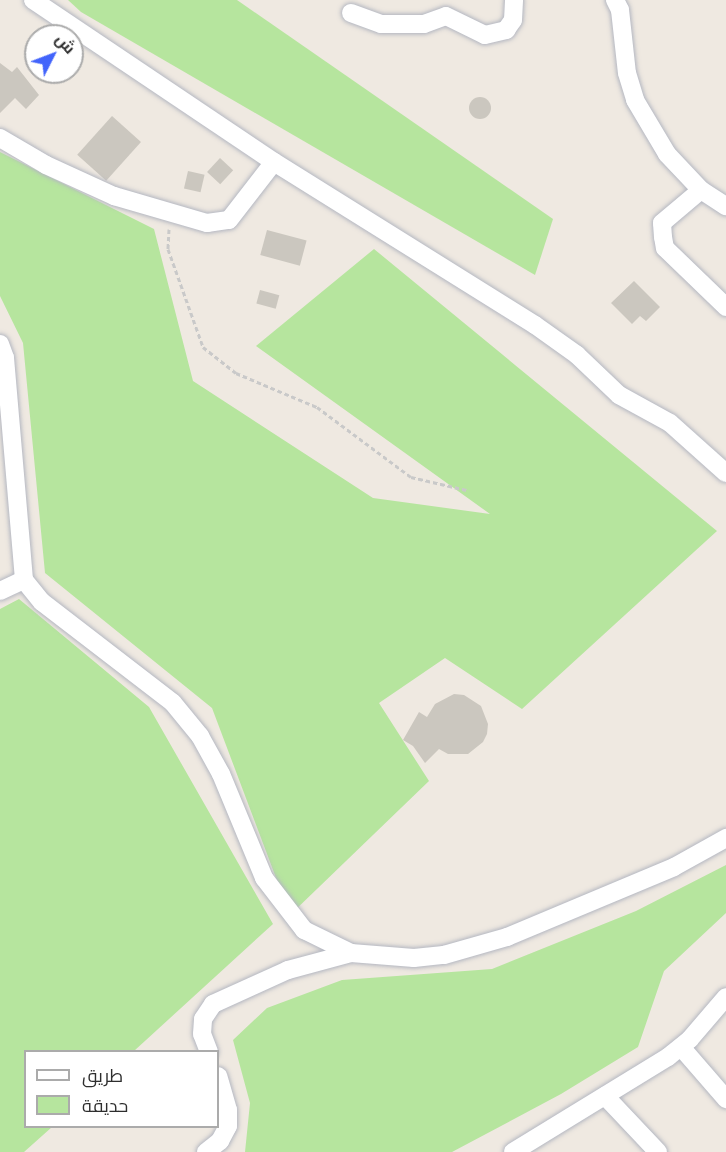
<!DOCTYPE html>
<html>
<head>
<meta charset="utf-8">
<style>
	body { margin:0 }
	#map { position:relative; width:726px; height:1152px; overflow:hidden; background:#efe9e1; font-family:Ubuntu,Cairo,sans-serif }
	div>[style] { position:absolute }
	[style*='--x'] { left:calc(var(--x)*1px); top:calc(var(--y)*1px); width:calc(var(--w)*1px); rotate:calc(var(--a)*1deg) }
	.green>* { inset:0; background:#b6e59e }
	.building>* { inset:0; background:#cbc7bf; transform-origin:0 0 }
	.round { border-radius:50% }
	.path>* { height:3px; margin-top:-1.5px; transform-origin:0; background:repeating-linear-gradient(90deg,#c9c9c9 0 4.5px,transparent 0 7.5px) }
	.roads { filter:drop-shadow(0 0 2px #b4b7c1) drop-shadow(0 0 2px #b4b7c1) }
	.minor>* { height:18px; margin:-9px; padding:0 9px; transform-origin:9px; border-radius:9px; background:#fff }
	span { translate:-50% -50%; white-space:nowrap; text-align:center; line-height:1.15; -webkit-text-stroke:5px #fff; paint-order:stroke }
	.legend { position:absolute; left:24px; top:1050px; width:195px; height:78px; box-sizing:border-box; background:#fff; border:2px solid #ababab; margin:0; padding:8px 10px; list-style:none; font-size:18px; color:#2e2e2e }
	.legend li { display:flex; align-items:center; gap:12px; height:30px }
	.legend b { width:30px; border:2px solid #ababab }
	.north { position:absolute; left:24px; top:24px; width:60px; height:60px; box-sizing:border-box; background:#fff; border:2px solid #ababab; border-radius:50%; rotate:48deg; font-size:16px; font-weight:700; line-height:24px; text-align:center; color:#2e2e2e }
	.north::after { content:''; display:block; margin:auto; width:21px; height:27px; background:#4264fb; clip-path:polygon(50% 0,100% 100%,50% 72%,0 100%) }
</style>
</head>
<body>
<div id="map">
	<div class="green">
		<div style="clip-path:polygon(68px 0,237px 0,553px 219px,535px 275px,81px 12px)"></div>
		<div style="clip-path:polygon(0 152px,154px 229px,193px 381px,373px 498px,490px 514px,256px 346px,374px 249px,717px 531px,522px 709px,445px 658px,379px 703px,429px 781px,290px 915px,212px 708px,45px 573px,23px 343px,0 296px)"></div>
		<div style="clip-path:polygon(19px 599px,149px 707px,273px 924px,134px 1051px,26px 1052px,26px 1126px,52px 1127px,24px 1152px,0 1152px,0 609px)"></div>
		<div style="clip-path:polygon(726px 865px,726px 913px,664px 971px,638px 1047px,561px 1094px,452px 1152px,245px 1152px,250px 1103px,233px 1040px,267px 1008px,342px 980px,492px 969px,636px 911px)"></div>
	</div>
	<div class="building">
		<div style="clip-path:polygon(0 63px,12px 72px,17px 67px,39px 95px,26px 109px,15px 98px,0 113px)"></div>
		<div class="round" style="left:469px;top:97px;width:22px;height:22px"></div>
		<div style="left:112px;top:116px;width:39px;height:52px;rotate:42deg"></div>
		<div style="left:220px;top:158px;width:18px;height:19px;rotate:43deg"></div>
		<div style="left:188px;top:171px;width:17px;height:18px;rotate:13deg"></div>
		<div style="left:267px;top:230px;width:41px;height:26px;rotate:15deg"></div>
		<div style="clip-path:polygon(634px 281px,660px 307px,646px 321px,640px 316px,632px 324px,611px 303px)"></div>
		<div style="left:260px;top:290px;width:20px;height:14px;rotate:15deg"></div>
		<div style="clip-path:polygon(454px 694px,464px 695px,481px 706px,488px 724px,487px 734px,483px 742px,468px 754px,448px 754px,439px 749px,425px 763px,413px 746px,403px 740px,419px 712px,427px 717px,435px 704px)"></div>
	</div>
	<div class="path">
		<div style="--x:169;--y:229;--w:20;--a:93"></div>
		<div style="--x:168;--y:249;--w:104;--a:70.3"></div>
		<div style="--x:203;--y:347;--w:42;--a:38.2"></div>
		<div style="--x:236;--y:373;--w:88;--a:22.8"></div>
		<div style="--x:317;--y:407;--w:117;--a:36.7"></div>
		<div style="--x:411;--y:477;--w:57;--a:13.1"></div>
	</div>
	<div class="roads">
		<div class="minor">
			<div style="--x:33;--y:0;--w:290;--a:33.9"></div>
			<div style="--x:274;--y:162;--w:308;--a:32"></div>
			<div style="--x:535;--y:325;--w:52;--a:35.5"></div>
			<div style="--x:577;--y:355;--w:58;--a:43.6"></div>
			<div style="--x:619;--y:395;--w:58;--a:28.8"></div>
			<div style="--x:670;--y:423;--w:75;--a:41.8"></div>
			<div style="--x:615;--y:0;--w:11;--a:63"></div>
			<div style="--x:620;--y:10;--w:63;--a:83.7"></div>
			<div style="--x:627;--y:73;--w:28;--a:73"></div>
			<div style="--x:635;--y:100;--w:63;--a:59.3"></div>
			<div style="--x:667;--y:154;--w:50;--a:46.6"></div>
			<div style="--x:701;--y:190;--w:30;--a:33"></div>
			<div style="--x:351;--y:13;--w:32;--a:20"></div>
			<div style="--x:381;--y:24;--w:43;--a:0"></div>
			<div style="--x:424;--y:24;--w:23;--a:-20"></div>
			<div style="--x:446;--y:16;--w:43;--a:26"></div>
			<div style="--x:485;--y:35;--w:22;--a:-13"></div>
			<div style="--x:506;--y:30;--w:12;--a:-55"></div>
			<div style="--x:513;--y:20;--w:20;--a:-87"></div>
			<div style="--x:0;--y:138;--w:53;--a:30.4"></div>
			<div style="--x:46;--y:165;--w:75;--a:24.5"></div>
			<div style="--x:114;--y:196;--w:97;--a:16.2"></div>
			<div style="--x:207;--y:223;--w:22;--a:-8"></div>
			<div style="--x:229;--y:220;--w:73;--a:-52.2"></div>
			<div style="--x:701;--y:190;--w:51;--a:139.8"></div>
			<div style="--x:662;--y:223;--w:14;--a:86"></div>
			<div style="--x:663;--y:237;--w:11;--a:80"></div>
			<div style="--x:665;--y:248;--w:85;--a:44"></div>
			<div style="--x:0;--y:344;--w:15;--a:70"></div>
			<div style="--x:5;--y:358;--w:223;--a:85.1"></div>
			<div style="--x:24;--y:580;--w:28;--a:51"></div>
			<div style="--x:42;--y:602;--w:165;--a:37.6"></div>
			<div style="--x:173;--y:703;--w:43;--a:50.7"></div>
			<div style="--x:200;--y:736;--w:43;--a:61.1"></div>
			<div style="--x:221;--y:774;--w:113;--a:67.5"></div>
			<div style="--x:264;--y:878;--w:66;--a:52.4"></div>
			<div style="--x:304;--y:930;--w:52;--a:26.1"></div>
			<div style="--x:351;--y:953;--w:63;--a:4.5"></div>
			<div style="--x:414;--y:958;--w:30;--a:-6"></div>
			<div style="--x:444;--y:955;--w:66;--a:-15.9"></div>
			<div style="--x:507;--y:937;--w:181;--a:-22.7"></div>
			<div style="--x:674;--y:867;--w:60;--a:-29.1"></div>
			<div style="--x:0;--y:591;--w:26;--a:-25"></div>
			<div style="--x:681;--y:1047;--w:69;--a:49.1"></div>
			<div style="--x:209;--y:1052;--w:19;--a:-111"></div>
			<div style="--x:202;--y:1034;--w:15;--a:-86"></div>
			<div style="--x:203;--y:1019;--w:18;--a:-56"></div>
			<div style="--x:213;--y:1004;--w:82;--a:-24.4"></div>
			<div style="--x:288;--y:970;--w:65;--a:-15.1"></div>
			<div style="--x:605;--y:1096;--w:77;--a:46.6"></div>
			<div style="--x:206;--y:1152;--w:18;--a:-38"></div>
			<div style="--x:220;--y:1141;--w:17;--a:-62"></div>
			<div style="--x:228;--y:1126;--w:16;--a:-90"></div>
			<div style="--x:228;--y:1110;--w:35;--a:-106"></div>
			<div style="--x:513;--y:1152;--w:182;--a:-31.5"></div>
			<div style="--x:668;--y:1057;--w:28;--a:-39"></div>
			<div style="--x:690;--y:1039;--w:55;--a:-49.4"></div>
		</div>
	</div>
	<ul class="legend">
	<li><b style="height:8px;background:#fff"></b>طريق</li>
	<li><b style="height:16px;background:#b6e59e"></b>حديقة</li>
	</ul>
	<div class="north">ش</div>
</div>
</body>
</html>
